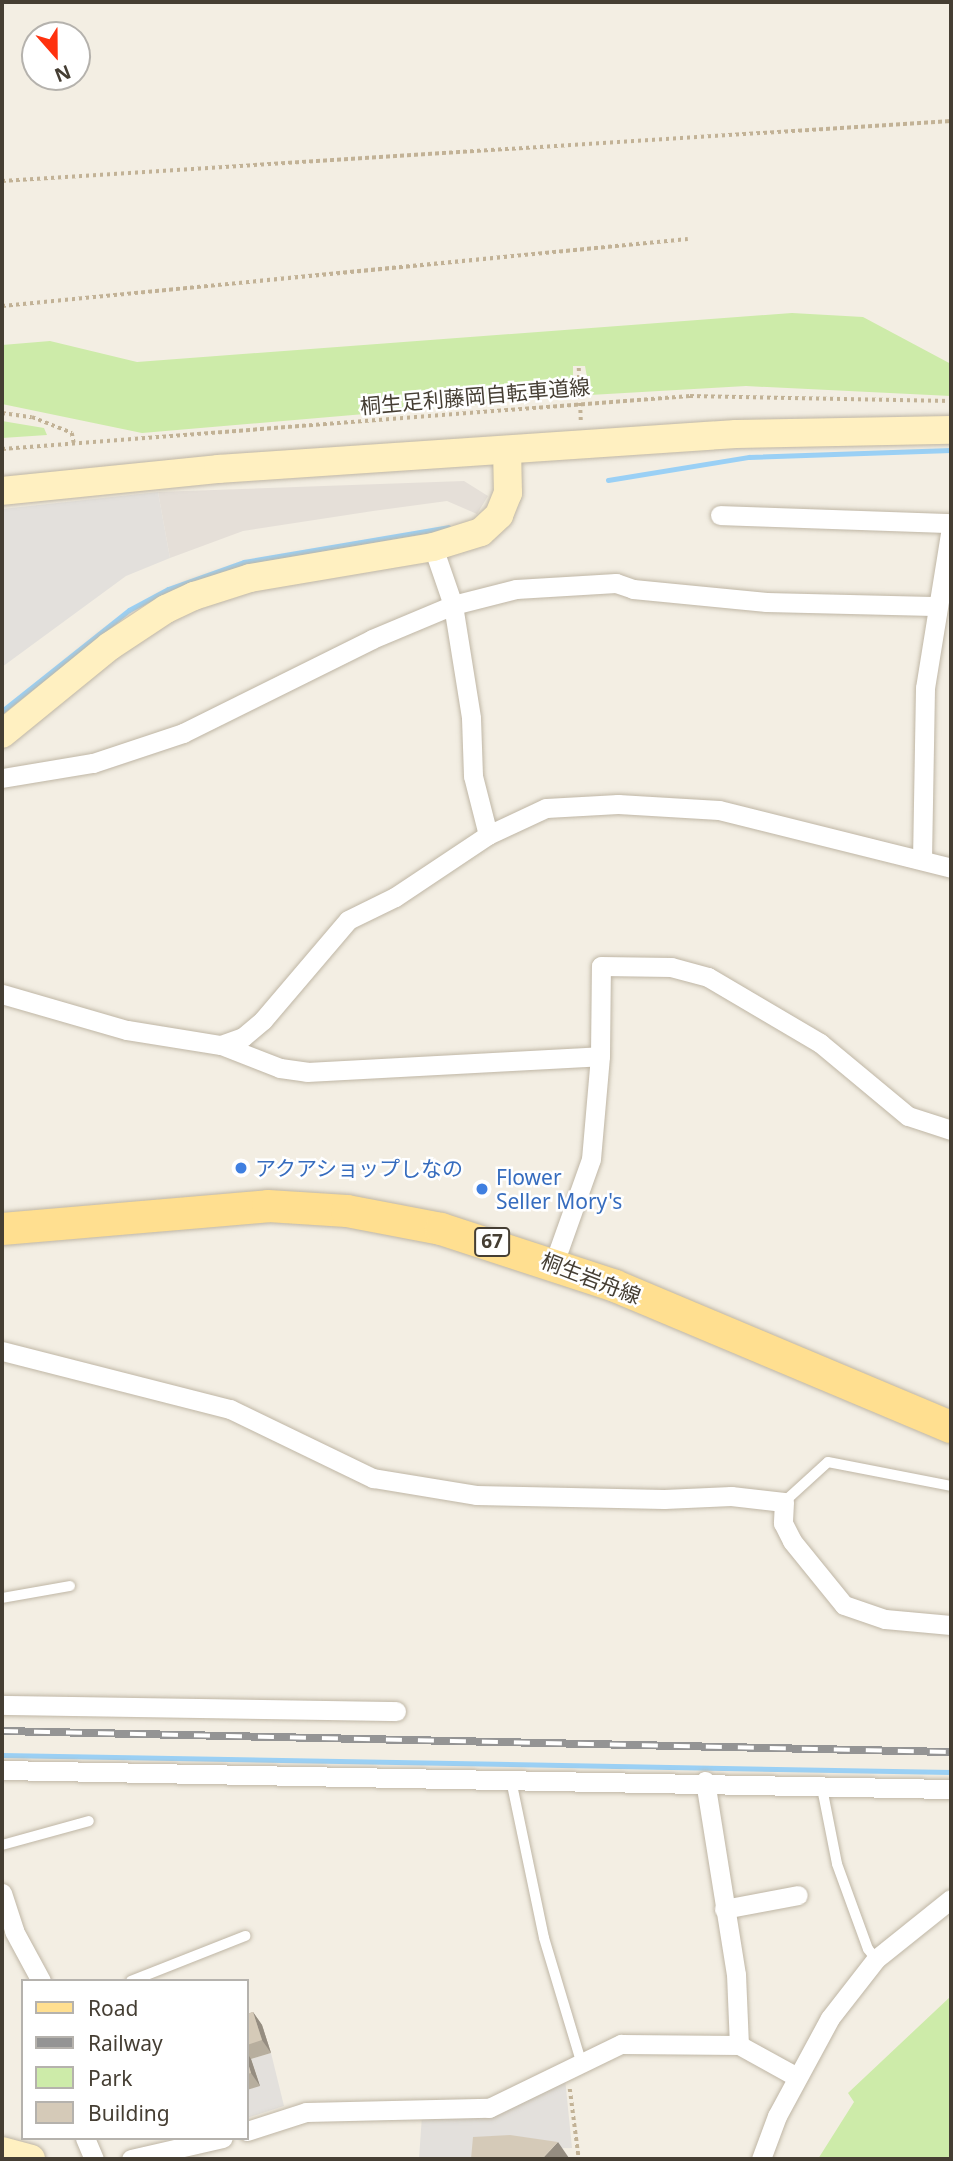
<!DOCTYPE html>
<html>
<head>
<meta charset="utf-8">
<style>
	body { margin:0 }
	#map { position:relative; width:953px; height:2161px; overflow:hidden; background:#f3eee3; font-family:"Noto Sans","Noto Sans JP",sans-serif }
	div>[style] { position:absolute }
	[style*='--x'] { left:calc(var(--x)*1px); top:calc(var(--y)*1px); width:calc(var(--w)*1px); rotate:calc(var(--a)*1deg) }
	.industrial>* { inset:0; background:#e5dfd8 }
	.green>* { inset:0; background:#cdeba9 }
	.parking>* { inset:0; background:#e3e0dc }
	.stream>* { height:5px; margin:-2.5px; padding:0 2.5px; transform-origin:2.5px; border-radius:2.5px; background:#9ad0f5 }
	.path>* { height:3.5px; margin-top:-1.75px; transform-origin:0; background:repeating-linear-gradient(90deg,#c2b296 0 3.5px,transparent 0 7px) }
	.roads { filter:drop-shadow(0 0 2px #bfb6a5) drop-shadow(0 0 2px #bfb6a5) }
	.lane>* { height:10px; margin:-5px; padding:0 5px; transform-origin:5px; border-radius:5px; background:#fff }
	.street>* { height:19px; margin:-9.5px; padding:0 9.5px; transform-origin:9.5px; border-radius:9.5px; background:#fff }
	.secondary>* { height:28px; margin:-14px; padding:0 14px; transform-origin:14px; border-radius:14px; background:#fff0c1 }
	.primary>* { height:32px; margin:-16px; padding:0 16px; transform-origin:16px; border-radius:16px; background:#ffdf90 }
	.rail>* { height:8px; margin-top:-4px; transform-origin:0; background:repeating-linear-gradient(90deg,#fff 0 16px,#949494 0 32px); box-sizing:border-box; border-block:2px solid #949494 }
	.wall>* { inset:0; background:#b7ae9e }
	.shaded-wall>* { inset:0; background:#958d81 }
	.building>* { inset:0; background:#d5cab8 }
	.dots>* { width:19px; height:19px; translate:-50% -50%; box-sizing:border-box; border:4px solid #fff; border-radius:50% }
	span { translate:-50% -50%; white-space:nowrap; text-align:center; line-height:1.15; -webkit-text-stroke:5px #fff; paint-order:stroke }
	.shield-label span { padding:2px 5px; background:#fff; border:2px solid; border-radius:5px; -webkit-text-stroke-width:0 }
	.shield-label { font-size:19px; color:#453e33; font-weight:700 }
	.street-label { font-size:21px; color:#453e33 }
	.shop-label { font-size:21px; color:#366cbe }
	.left { translate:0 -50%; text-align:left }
	.frame { position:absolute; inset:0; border:4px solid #453e33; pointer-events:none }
	.legend { position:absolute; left:21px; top:1979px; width:228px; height:161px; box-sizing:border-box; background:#fff; border:2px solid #b5b2ad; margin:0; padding:9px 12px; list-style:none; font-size:21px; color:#453e33 }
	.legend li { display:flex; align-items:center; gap:14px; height:35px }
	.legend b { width:35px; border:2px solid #b5b2ad }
	.north { position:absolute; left:21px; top:21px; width:70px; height:70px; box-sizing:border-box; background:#fff; border:2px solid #b5b2ad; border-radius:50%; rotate:159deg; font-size:19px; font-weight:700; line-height:28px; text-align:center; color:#453e33 }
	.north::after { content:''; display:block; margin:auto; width:24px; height:32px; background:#ff310e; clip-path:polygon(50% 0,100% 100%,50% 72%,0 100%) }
</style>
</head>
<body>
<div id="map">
	<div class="industrial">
		<div style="clip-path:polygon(464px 481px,488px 496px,477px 514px,447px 501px,373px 511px,243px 531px,170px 558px,158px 492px)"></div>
	</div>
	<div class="green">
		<div style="clip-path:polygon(792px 313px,863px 317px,951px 364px,951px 396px,746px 386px,590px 395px,585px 366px,573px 366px,573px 396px,142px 433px,2px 404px,2px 345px,50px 341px,137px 362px)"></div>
		<div style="clip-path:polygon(2px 421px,44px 428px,47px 435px,2px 438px)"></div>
		<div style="clip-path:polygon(951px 1996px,951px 2159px,818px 2159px,854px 2102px,848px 2093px)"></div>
	</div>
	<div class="parking">
		<div style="clip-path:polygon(158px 492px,170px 558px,126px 576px,2px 667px,2px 509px)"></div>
		<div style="clip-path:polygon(271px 2053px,284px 2106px,247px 2118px,247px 2090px,260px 2085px,251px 2059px)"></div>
		<div style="clip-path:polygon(565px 2078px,572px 2148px,481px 2149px,479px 2159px,419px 2159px,422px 2115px,476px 2117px)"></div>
	</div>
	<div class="stream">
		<div style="--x:608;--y:480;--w:143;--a:-9.3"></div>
		<div style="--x:749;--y:457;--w:202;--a:-2"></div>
		<div style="--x:2;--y:711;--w:162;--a:-38.5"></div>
		<div style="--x:129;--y:610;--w:44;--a:-28.3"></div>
		<div style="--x:168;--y:589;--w:81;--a:-19.6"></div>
		<div style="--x:244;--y:562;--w:207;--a:-9.7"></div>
		<div style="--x:2;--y:1755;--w:949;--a:1.03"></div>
	</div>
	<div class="path">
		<div style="--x:2;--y:181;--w:951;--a:-3.62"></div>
		<div style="--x:2;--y:306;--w:689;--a:-5.58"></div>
		<div style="--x:579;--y:368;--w:53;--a:87.8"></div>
		<div style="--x:2;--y:413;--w:30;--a:8"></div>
		<div style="--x:32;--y:417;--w:43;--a:21.8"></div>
		<div style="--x:72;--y:433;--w:10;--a:79"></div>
		<div style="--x:2;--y:449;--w:690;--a:-4.41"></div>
		<div style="--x:690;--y:396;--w:261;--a:1.1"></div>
		<div style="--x:570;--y:2089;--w:71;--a:82.7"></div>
	</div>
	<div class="roads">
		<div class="lane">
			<div style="--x:784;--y:1502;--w:59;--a:-42.3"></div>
			<div style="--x:828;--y:1462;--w:125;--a:11"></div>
			<div style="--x:2;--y:1598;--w:69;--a:-10"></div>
			<div style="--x:511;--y:1780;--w:161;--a:78.2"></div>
			<div style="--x:544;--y:1938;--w:128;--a:73.3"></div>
			<div style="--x:822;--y:1788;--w:77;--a:78.8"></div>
			<div style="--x:837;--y:1864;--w:90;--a:70"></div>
			<div style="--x:868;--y:1949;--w:13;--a:51"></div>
			<div style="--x:2;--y:1845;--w:90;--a:-15.4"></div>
			<div style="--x:131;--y:1981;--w:123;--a:-21.5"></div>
		</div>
		<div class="street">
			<div style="--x:720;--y:515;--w:231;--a:2"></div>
			<div style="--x:433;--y:547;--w:61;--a:71"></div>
			<div style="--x:453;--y:605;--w:65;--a:-14.3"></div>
			<div style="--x:516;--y:589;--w:100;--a:-3.4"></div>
			<div style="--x:616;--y:583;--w:18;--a:19"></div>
			<div style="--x:633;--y:589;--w:134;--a:5.6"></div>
			<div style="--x:766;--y:602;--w:169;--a:1.4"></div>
			<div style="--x:2;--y:778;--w:92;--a:-9.4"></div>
			<div style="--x:93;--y:763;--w:95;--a:-18.4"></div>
			<div style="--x:183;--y:733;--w:211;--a:-26.4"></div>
			<div style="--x:372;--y:639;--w:88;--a:-22.8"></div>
			<div style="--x:453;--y:605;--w:114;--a:80.9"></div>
			<div style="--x:471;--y:718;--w:58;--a:88"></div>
			<div style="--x:473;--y:776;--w:61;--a:75.7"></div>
			<div style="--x:922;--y:860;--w:172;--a:-89"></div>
			<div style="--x:925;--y:688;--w:162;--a:-80.8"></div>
			<div style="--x:2;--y:994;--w:130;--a:16.1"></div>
			<div style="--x:127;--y:1030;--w:95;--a:9.1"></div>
			<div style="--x:221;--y:1045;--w:63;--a:21.3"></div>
			<div style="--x:280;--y:1068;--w:27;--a:8"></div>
			<div style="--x:307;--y:1072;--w:293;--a:-3.1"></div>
			<div style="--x:221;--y:1045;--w:23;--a:-20"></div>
			<div style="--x:243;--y:1037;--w:26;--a:-40"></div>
			<div style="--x:263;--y:1020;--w:131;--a:-49.6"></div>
			<div style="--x:348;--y:920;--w:52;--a:-26.1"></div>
			<div style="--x:395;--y:897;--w:112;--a:-33.7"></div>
			<div style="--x:488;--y:835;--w:64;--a:-25"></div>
			<div style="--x:546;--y:808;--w:72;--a:-3.2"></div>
			<div style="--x:618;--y:804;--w:101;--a:3.4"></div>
			<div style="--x:719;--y:810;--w:239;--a:14"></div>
			<div style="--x:554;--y:1263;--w:110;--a:-70.4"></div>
			<div style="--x:591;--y:1159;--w:103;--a:-85"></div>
			<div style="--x:600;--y:1056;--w:90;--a:-89.4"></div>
			<div style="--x:601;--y:966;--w:70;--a:0.8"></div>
			<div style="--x:671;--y:967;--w:38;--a:15"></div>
			<div style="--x:708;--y:977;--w:130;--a:30.5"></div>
			<div style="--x:820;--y:1043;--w:114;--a:39.7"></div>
			<div style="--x:908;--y:1116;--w:45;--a:18"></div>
			<div style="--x:2;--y:1351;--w:235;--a:14.3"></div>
			<div style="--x:230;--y:1409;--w:159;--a:25.8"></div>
			<div style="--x:373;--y:1478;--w:104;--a:9.4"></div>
			<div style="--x:476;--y:1495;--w:188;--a:1.2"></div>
			<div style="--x:664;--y:1499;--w:67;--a:-2.6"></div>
			<div style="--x:731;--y:1496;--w:53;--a:6.5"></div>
			<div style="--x:784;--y:1502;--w:21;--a:93"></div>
			<div style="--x:783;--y:1523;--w:20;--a:63"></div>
			<div style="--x:792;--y:1541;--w:82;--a:50.9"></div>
			<div style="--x:844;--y:1605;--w:43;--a:18.9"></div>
			<div style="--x:885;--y:1619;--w:66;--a:5.2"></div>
			<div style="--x:2;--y:1705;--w:394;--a:0.9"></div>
			<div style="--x:2;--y:1770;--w:949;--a:1.15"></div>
			<div style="--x:705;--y:1781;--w:195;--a:80.9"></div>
			<div style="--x:736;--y:1974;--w:71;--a:87.6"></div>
			<div style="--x:2;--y:1893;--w:40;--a:72"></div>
			<div style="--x:14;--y:1931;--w:57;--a:61.6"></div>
			<div style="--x:724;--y:1909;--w:75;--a:-10.7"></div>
			<div style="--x:247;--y:2131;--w:62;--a:-17.9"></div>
			<div style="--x:306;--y:2112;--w:183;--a:-1.3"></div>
			<div style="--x:489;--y:2108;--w:147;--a:-25.9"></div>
			<div style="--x:621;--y:2044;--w:118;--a:0.5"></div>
			<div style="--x:739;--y:2045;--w:66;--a:28.9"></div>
			<div style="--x:85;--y:2138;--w:23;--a:67"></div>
			<div style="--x:131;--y:2159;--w:94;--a:-12.9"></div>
			<div style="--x:761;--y:2159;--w:46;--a:-69.6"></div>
			<div style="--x:777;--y:2116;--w:111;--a:-61.6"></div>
			<div style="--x:830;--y:2018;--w:75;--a:-52.1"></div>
			<div style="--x:876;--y:1959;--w:96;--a:-38.7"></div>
		</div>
		<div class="secondary">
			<div style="--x:2;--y:491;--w:217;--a:-5.8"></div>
			<div style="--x:218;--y:469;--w:519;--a:-3.87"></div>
			<div style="--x:736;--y:434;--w:215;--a:-1.1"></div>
			<div style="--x:2;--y:734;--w:139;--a:-39.2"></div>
			<div style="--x:110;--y:646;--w:67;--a:-33.5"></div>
			<div style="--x:166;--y:609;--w:31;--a:-25"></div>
			<div style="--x:194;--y:596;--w:59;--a:-17.8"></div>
			<div style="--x:250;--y:578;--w:186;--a:-9.6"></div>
			<div style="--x:433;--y:547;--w:50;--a:-17.4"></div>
			<div style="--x:481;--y:532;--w:25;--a:-43"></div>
			<div style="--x:499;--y:515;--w:24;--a:-68"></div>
			<div style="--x:508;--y:493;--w:43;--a:-91.3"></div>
			<div style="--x:2;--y:2151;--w:30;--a:15"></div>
		</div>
		<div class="primary">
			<div style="--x:2;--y:1229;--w:267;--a:-4.9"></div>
			<div style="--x:268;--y:1206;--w:79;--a:3.6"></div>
			<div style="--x:347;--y:1211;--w:96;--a:10.8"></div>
			<div style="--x:441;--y:1229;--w:183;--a:18.1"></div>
			<div style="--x:615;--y:1286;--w:364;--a:22.8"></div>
		</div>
	</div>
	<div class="rail">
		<div style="--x:2;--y:1731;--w:949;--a:1.27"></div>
	</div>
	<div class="wall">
		<div style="clip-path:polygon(253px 2012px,262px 2025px,271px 2053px,251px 2059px,260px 2086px,247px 2090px,247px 2014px)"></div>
	</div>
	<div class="shaded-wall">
		<div style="clip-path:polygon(253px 2012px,262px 2025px,271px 2053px,262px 2040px)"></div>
		<div style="clip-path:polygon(247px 2053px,251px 2059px,260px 2086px,251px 2073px,247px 2060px)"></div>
		<div style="clip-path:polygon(558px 2142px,569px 2158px,568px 2159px,542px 2159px)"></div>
	</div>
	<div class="building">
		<div style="clip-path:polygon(253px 2012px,262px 2040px,247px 2045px,247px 2014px)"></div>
		<div style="clip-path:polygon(247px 2060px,251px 2073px,247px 2074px)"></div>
		<div style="clip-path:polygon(510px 2135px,558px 2142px,542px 2159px,471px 2159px,473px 2137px)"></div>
	</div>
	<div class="dots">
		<div style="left:241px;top:1168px;background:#3f7fe0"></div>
		<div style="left:482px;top:1189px;background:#3f7fe0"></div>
	</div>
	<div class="shield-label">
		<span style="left:492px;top:1242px">67</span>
	</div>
	<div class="street-label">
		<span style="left:475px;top:396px;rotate:-5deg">桐生足利藤岡自転車道線</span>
		<span style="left:591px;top:1278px;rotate:21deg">桐生岩舟線</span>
	</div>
	<div class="shop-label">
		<span class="left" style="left:255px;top:1168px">アクアショップしなの</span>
		<span class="left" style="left:496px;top:1189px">Flower<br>Seller Mory's</span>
	</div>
	<div class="frame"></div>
	<ul class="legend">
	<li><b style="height:9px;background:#ffdf90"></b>Road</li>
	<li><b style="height:9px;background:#949494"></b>Railway</li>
	<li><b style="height:19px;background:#cdeba9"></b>Park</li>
	<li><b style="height:19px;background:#d5cab8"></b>Building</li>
	</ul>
	<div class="north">N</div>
</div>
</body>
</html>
